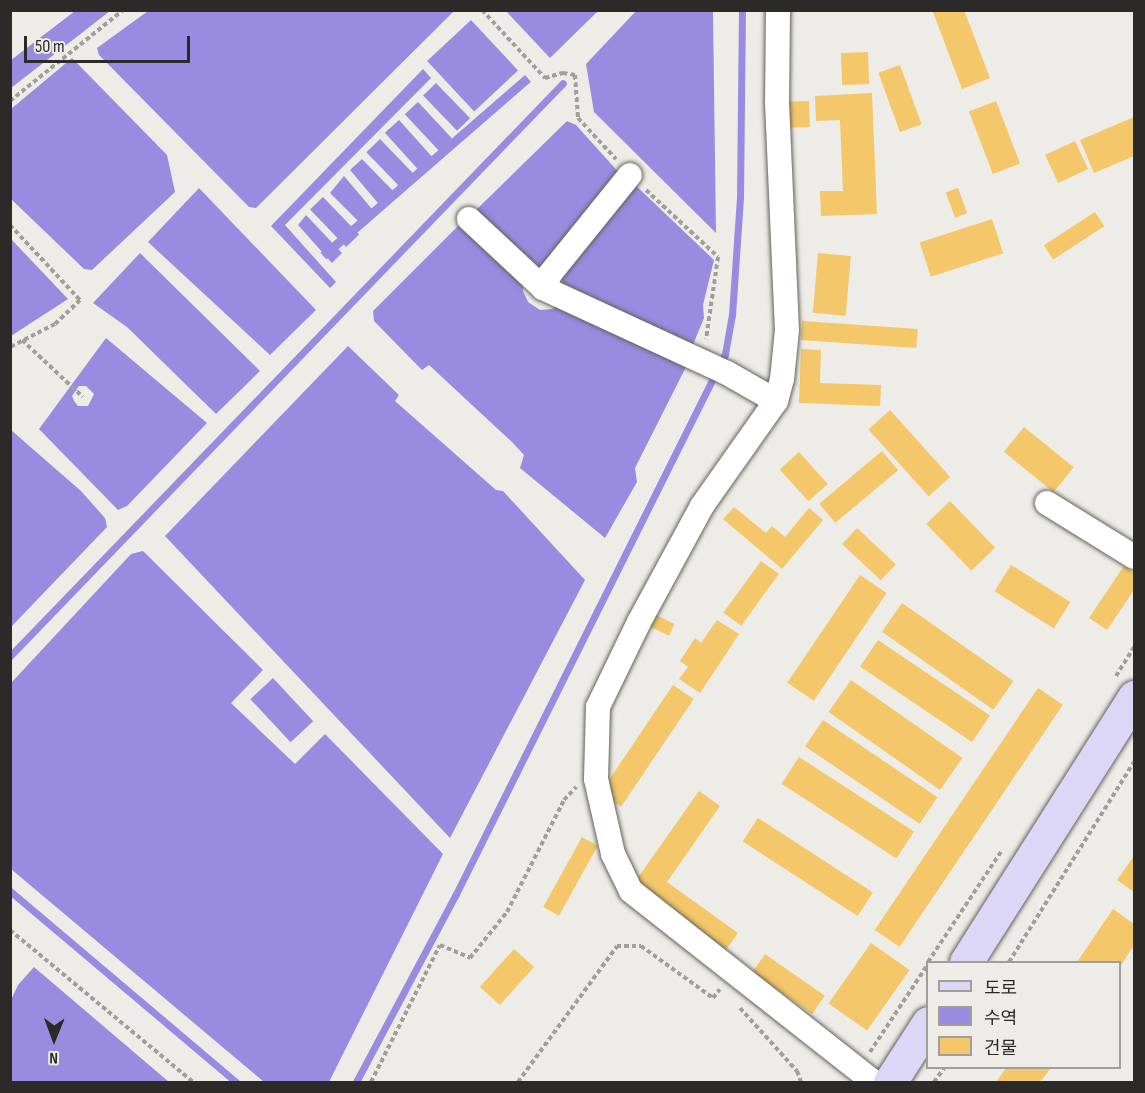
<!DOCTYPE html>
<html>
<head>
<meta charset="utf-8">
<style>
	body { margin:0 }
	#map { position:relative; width:1145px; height:1093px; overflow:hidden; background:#eeece6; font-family:"Sofia Sans Condensed","Noto Sans KR",sans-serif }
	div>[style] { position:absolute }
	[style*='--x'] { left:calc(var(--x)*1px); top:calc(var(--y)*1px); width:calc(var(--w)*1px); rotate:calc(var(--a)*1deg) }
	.water>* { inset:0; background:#998ce0; transform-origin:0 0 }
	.stream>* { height:7px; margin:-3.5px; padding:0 3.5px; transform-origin:3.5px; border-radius:3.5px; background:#998ce0 }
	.building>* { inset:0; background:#f3c76a; transform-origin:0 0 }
	.path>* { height:4px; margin-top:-2px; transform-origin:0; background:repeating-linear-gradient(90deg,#a19f9b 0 4.5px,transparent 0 7.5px) }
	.roads { filter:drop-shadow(0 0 2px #64625d) drop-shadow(0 0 2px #64625d) }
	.street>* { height:24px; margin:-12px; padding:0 12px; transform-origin:12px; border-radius:12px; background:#fff }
	.secondary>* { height:33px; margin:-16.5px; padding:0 16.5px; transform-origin:16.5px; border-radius:16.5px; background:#dcd6f7 }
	span { translate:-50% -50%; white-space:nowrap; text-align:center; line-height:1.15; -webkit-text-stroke:4.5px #eeece6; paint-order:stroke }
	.frame { position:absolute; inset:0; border:12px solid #2b2a28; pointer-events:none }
	.legend { position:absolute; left:926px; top:961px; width:195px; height:108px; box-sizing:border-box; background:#eeece6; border:2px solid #a09e9a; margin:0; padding:8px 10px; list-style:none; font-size:18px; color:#2b2a28 }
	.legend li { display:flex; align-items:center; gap:12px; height:30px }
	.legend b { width:30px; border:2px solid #a09e9a }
	.north { position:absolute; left:24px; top:1009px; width:60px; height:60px; -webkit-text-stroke:4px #eeece6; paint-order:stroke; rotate:181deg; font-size:16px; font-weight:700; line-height:24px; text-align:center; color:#2b2a28 }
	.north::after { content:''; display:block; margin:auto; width:21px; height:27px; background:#2b2a28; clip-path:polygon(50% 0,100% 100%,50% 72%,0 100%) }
	.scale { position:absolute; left:24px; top:36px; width:166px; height:27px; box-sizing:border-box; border:3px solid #2b2a28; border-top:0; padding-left:8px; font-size:18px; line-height:21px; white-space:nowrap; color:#2b2a28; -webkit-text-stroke:4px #eeece6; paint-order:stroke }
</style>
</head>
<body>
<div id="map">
	<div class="water">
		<div style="clip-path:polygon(75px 11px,110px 11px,11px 88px,11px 60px)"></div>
		<div style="clip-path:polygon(148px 11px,148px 10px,454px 11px,256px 208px,249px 207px,99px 55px,97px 48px)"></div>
		<div style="clip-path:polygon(506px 11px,598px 11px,550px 58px)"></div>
		<div style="clip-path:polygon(636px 11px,713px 11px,716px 233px,594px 112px,586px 64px)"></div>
		<div style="left:471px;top:20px;width:69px;height:60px;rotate:47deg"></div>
		<div style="clip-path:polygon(72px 58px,167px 155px,175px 192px,92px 270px,84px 269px,11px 199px,11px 109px)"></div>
		<div style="clip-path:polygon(423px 69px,431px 78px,285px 225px,336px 282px,330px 288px,271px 226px)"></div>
		<div style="left:525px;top:75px;width:9px;height:271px;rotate:49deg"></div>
		<div style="left:436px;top:83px;width:49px;height:18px;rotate:46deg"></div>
		<div style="left:418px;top:102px;width:50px;height:18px;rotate:47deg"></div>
		<div style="left:399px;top:120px;width:50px;height:19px;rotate:48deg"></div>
		<div style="clip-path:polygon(567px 121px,576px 125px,622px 176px,547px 268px,531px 267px,473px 213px)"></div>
		<div style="left:380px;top:139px;width:52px;height:19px;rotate:46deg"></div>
		<div style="clip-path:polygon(362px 159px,397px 195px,383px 209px,350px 170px)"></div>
		<div style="clip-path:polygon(344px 176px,377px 215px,364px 227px,330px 193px)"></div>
		<div style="clip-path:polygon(631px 181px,714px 260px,703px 305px,704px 318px,692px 347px,565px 290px,562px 280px,556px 273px)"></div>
		<div style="clip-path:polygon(199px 188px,316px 310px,270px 355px,148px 242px)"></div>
		<div style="left:323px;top:197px;width:52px;height:18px;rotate:46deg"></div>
		<div style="clip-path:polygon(306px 215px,342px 253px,332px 263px,298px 225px)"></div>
		<div style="clip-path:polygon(464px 220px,523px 279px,523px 291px,528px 302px,540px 310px,552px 309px,561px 304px,687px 365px,635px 468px,637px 482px,605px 538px,520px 468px,524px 455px,513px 443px,429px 365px,422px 370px,374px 321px,373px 311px)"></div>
		<div style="clip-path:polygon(11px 239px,68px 299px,11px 336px)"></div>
		<div style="clip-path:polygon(140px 253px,260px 371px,216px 414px,127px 327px,93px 303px)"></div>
		<div style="clip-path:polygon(evenodd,106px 338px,207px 423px,127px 506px,118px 510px,39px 429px,106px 338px,79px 386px,86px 386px,94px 394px,88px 406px,78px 406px,74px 401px,72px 396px,79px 386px)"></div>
		<div style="clip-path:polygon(348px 346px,399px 395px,395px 401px,496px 490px,503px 491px,585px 580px,450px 838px,165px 536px)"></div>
		<div style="clip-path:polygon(11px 430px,81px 491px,105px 518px,107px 527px,11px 627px)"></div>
		<div style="clip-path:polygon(143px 551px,263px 670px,231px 703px,295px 764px,325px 734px,443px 854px,329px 1082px,264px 1082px,11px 869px,11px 683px,131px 554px)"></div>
		<div style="left:273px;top:678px;width:59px;height:31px;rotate:47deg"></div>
		<div style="clip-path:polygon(34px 967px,169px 1082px,11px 1082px,11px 1000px,18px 985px)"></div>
	</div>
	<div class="stream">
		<div style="--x:10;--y:656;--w:796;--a:-46.02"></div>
		<div style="--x:10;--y:891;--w:296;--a:40.2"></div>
		<div style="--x:356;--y:1082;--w:211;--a:-62"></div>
		<div style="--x:455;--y:896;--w:606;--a:-63.52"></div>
		<div style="--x:725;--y:354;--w:40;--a:-80"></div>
		<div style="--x:732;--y:315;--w:117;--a:-86.1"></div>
		<div style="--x:740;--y:198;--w:188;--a:-89.4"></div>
	</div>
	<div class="building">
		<div style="clip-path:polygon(937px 10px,964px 10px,990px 78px,962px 89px,933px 12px)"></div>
		<div style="left:868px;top:52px;width:32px;height:27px;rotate:88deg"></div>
		<div style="left:900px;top:65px;width:63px;height:23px;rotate:70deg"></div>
		<div style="clip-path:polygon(872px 93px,877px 214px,821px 216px,820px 191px,843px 191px,840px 120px,816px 121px,815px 96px)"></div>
		<div style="left:809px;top:101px;width:26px;height:24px;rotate:88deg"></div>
		<div style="left:996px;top:101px;width:67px;height:29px;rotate:69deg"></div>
		<div style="clip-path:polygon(1134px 117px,1134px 156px,1094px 173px,1080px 140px)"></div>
		<div style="left:1075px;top:141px;width:31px;height:33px;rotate:65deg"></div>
		<div style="left:958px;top:188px;width:27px;height:13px;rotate:70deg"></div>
		<div style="left:1095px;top:212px;width:17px;height:61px;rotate:57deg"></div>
		<div style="left:992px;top:219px;width:36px;height:76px;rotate:72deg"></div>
		<div style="left:818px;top:253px;width:33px;height:60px;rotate:5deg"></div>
		<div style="left:802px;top:321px;width:116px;height:19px;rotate:4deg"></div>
		<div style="clip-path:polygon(801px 349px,821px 350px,820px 383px,881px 385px,880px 406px,799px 403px)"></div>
		<div style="left:890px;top:410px;width:90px;height:29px;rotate:48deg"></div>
		<div style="left:1024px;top:427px;width:64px;height:32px;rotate:39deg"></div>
		<div style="left:882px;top:451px;width:25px;height:82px;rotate:50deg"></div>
		<div style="left:799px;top:452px;width:43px;height:26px;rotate:48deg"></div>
		<div style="left:950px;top:501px;width:65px;height:33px;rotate:46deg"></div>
		<div style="clip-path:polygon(734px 507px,766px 533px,772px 526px,785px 537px,809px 508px,823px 520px,782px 569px,723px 519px)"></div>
		<div style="left:857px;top:528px;width:53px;height:22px;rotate:43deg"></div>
		<div style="left:761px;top:561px;width:22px;height:64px;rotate:36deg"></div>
		<div style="left:1011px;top:565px;width:70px;height:31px;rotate:32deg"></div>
		<div style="clip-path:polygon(1124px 566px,1134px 573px,1134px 590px,1107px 630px,1089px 618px)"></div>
		<div style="left:860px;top:575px;width:32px;height:130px;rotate:34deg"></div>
		<div style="left:902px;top:603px;width:136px;height:35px;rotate:35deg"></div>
		<div style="left:652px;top:613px;width:25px;height:13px;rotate:26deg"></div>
		<div style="clip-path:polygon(717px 620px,739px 634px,700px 693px,679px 679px,688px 667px,680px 661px,695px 638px,701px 643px)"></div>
		<div style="left:878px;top:640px;width:135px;height:32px;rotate:34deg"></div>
		<div style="left:851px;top:680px;width:136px;height:39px;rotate:35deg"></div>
		<div style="left:673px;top:685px;width:25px;height:130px;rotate:34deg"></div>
		<div style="left:1038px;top:688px;width:30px;height:292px;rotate:34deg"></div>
		<div style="left:823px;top:720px;width:138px;height:32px;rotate:34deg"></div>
		<div style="left:799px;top:757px;width:137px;height:32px;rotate:33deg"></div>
		<div style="clip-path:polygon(699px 791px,720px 806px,667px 882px,738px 933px,725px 951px,632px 886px)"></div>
		<div style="left:758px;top:818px;width:137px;height:28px;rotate:33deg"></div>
		<div style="left:582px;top:837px;width:18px;height:80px;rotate:29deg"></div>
		<div style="clip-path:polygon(1134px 856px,1134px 892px,1117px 880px)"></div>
		<div style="clip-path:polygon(1113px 909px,1134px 924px,1134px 945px,1120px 967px,1120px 962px,1077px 962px)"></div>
		<div style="left:871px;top:943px;width:47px;height:74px;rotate:35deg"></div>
		<div style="left:514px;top:949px;width:27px;height:51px;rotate:42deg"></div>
		<div style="left:765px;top:954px;width:73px;height:22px;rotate:35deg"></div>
		<div style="clip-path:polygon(1006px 1068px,1051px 1068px,1040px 1082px,996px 1082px)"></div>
	</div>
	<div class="path">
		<div style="--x:482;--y:10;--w:93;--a:47.2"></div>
		<div style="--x:545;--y:78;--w:19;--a:-16"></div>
		<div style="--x:563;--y:73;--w:12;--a:9"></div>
		<div style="--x:575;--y:75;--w:43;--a:86"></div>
		<div style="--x:578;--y:118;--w:56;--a:47.2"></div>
		<div style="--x:10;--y:101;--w:145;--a:-38.8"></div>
		<div style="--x:646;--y:190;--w:98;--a:42.9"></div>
		<div style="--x:718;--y:257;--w:83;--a:98.3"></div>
		<div style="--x:10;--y:225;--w:103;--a:47"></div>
		<div style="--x:80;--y:300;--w:35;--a:136"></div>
		<div style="--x:55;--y:324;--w:51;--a:152.9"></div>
		<div style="--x:22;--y:340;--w:83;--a:43.1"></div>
		<div style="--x:1116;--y:676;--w:34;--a:-58"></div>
		<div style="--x:10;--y:930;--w:238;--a:39.7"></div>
		<div style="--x:928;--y:962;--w:134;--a:-56.5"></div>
		<div style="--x:1009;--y:962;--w:236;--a:-58"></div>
		<div style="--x:740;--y:1008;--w:85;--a:47.9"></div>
		<div style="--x:797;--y:1071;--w:12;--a:70"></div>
		<div style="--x:870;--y:1052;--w:105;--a:-56.6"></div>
		<div style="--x:371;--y:1082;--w:153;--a:-63.3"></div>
		<div style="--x:440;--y:945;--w:33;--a:23"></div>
		<div style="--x:470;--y:958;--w:59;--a:-51.2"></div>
		<div style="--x:507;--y:912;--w:126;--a:-63"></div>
		<div style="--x:564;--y:800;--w:18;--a:-47"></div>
		<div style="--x:518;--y:1082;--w:168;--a:-53.9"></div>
		<div style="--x:617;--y:946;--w:24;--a:0"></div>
		<div style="--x:641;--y:946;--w:89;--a:35.8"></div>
		<div style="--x:713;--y:998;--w:11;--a:-52"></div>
		<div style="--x:934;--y:1082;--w:17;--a:-54"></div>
	</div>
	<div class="roads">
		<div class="street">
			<div style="--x:778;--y:10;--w:92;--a:90.6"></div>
			<div style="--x:777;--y:102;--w:228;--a:87.5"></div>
			<div style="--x:787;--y:330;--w:49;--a:95.8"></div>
			<div style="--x:782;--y:379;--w:23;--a:105"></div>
			<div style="--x:776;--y:401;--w:128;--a:125.2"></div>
			<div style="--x:702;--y:506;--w:132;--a:118.5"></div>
			<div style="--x:639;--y:622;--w:94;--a:115.8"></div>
			<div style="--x:598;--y:707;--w:72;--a:91.6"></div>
			<div style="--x:596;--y:779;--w:77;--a:77.2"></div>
			<div style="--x:613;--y:854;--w:41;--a:64.1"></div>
			<div style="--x:631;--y:891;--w:309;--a:38.2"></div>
			<div style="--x:469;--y:219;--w:101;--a:43"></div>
			<div style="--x:543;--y:288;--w:203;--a:24.8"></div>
			<div style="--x:727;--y:373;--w:56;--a:29.7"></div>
			<div style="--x:543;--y:288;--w:16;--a:-63"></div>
			<div style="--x:550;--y:274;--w:127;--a:-51.1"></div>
			<div style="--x:1047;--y:503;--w:102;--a:31.8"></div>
		</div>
		<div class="secondary">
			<div style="--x:966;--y:962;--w:314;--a:-57.6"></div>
			<div style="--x:890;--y:1082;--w:70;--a:-57.2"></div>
		</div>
	</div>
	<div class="frame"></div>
	<ul class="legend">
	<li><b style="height:8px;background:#dcd6f7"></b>도로</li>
	<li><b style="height:16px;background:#998ce0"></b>수역</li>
	<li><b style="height:16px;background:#f3c76a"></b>건물</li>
	</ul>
	<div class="north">N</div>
	<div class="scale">50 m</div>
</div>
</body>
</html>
